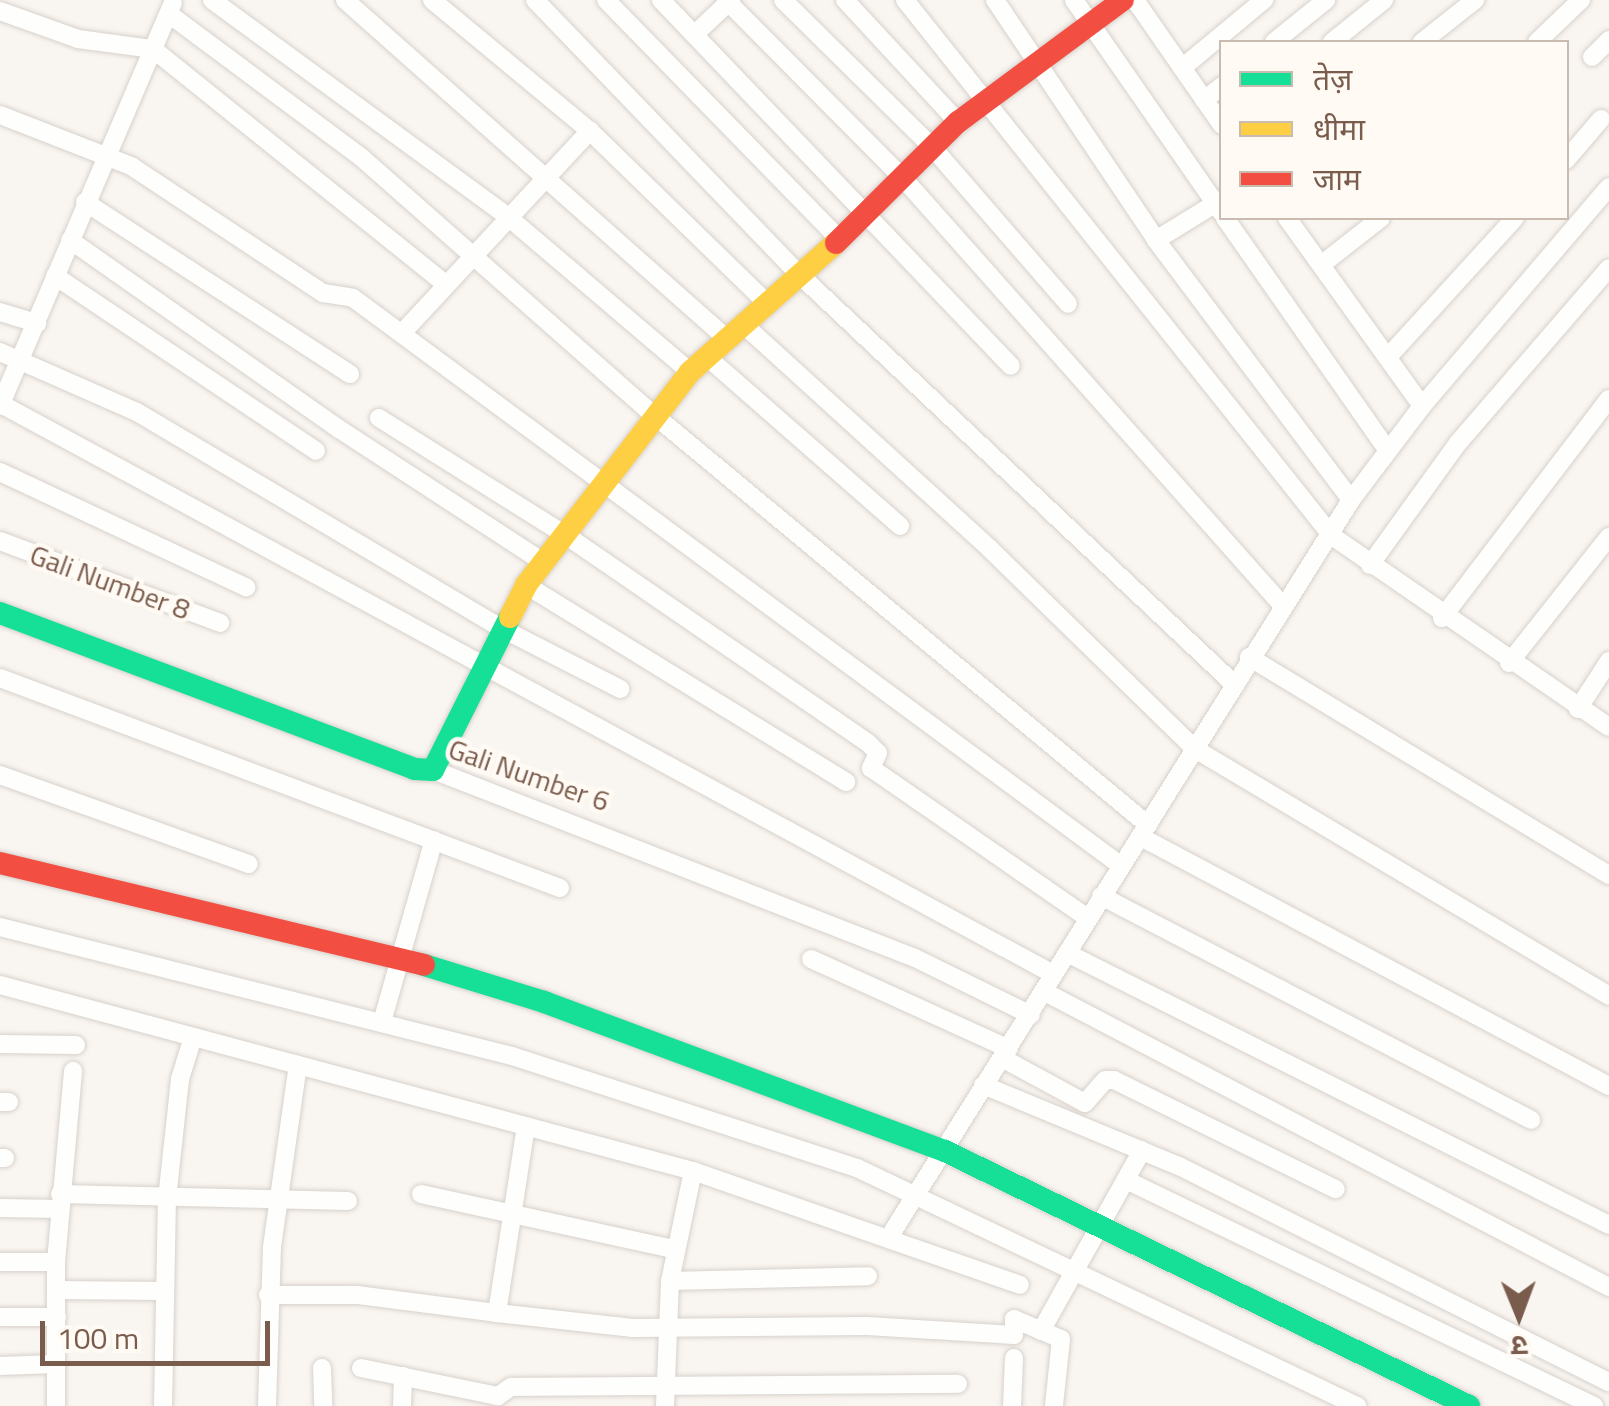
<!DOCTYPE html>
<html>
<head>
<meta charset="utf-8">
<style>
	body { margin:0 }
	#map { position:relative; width:1609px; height:1406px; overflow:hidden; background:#f9f5f0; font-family:"Titillium Web","Noto Sans Devanagari",sans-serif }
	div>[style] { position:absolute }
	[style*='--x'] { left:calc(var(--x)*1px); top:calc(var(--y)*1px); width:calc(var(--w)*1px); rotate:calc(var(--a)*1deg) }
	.roads { filter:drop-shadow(0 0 2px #d7d1cb) drop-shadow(0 0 2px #d7d1cb) }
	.street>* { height:18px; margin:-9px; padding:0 9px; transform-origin:9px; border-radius:9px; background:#fefefd }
	.fast>* { height:22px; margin:-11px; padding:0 11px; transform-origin:11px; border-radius:11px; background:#16e098 }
	.slow>* { height:22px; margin:-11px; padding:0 11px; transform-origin:11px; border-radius:11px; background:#ffcf43 }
	.jam>* { height:22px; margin:-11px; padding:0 11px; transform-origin:11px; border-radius:11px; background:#f24e42 }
	span { translate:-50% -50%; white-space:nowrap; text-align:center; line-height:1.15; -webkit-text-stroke:9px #fffaf3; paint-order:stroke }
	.street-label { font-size:28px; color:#7a5c4d }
	.legend { position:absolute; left:1219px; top:40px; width:350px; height:180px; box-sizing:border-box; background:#fffaf3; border:2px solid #cabbb1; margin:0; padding:12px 18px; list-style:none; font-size:30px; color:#7a5c4d }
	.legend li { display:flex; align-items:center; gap:20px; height:50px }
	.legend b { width:50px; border:2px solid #cabbb1 }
	.north { position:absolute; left:1469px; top:1266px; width:100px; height:100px; -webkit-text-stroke:8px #fffaf3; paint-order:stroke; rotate:179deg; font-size:28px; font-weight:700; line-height:40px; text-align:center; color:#7a5c4d }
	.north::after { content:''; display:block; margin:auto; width:35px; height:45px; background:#7a5c4d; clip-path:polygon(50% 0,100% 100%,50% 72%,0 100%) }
	.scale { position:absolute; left:40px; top:1321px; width:230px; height:45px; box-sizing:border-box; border:5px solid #7a5c4d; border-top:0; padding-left:12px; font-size:30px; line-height:35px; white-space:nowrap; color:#7a5c4d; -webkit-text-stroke:8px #fffaf3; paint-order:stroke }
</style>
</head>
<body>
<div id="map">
	<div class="roads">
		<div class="street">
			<div style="--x:212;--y:0;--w:366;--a:36.2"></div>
			<div style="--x:507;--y:216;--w:240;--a:40.4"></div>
			<div style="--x:345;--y:0;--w:509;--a:41.58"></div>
			<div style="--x:432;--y:0;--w:205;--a:39.7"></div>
			<div style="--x:590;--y:131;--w:247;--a:44.2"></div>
			<div style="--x:535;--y:0;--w:383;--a:46.1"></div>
			<div style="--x:801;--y:276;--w:595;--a:43.3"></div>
			<div style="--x:606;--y:0;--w:335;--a:45.7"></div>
			<div style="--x:661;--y:0;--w:506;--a:46.28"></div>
			<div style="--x:726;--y:0;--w:251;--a:45.2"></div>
			<div style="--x:903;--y:178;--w:572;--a:48.4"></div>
			<div style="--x:783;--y:0;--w:211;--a:44.6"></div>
			<div style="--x:933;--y:148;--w:206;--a:49.1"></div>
			<div style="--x:845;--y:0;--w:166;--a:47.2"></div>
			<div style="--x:905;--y:0;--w:685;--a:51.46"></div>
			<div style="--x:1332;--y:536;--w:336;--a:34.6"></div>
			<div style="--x:995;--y:0;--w:289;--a:56.1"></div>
			<div style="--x:1156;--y:240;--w:325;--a:53.1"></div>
			<div style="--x:1074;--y:0;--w:259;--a:55.2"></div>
			<div style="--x:1135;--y:0;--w:152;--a:55.2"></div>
			<div style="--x:0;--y:11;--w:83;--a:19.7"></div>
			<div style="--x:78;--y:39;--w:76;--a:7.6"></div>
			<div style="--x:153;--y:49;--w:372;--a:38.8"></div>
			<div style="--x:169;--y:14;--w:241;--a:36.7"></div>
			<div style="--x:362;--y:158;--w:389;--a:41.4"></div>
			<div style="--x:654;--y:415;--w:642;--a:39.69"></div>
			<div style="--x:695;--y:34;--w:50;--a:-43.4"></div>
			<div style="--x:1274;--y:42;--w:67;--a:-38.9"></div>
			<div style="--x:1332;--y:42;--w:67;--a:-38.9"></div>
			<div style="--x:1422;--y:42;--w:68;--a:-38.4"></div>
			<div style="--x:1537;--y:42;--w:61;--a:-43.7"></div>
			<div style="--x:1592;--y:57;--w:24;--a:-45"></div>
			<div style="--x:1182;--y:68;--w:107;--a:-39.7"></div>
			<div style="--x:1204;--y:100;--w:23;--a:-38"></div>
			<div style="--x:0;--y:115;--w:141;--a:21.3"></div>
			<div style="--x:131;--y:166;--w:230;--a:33.5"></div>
			<div style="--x:323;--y:293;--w:30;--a:9"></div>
			<div style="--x:353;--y:298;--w:954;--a:36.47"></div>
			<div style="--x:1566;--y:160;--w:54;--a:-49.5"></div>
			<div style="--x:85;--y:202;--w:316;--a:33"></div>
			<div style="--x:1225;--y:218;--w:282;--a:55"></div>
			<div style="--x:1287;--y:218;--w:231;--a:54.3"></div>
			<div style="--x:70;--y:240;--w:329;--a:35.1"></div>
			<div style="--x:339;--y:429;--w:244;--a:33.1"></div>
			<div style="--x:1156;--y:240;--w:76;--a:-31.6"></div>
			<div style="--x:1321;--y:265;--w:76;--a:-38.1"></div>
			<div style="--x:55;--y:276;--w:314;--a:33.8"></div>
			<div style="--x:0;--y:312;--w:39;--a:17"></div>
			<div style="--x:743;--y:324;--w:333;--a:42.3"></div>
			<div style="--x:989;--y:548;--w:288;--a:44.3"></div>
			<div style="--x:1195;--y:749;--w:482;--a:30.8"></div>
			<div style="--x:403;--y:332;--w:275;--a:-47.1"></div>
			<div style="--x:0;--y:352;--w:150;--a:23.7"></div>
			<div style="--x:137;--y:412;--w:423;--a:30.7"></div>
			<div style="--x:501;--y:628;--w:134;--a:27.1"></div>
			<div style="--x:706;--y:356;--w:258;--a:41.2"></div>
			<div style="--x:1388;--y:357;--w:188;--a:-47.6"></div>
			<div style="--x:1;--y:404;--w:1196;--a:28.45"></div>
			<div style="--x:0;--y:406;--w:439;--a:-66.8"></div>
			<div style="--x:379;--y:418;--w:218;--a:32.1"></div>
			<div style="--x:564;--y:534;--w:369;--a:34.5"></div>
			<div style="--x:868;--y:743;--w:14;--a:45"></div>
			<div style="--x:878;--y:753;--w:17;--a:115"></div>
			<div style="--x:871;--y:768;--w:262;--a:34.7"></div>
			<div style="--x:0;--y:472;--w:272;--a:25.1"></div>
			<div style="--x:0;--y:541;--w:235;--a:20.4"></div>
			<div style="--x:1370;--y:565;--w:150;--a:-54.2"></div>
			<div style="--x:1458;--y:443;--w:231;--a:-49.2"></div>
			<div style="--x:526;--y:585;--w:376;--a:31.6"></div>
			<div style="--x:1442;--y:618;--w:275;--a:-52.7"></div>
			<div style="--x:1249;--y:657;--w:421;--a:31.2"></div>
			<div style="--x:1509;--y:663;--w:161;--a:-51.6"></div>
			<div style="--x:0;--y:678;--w:598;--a:20.56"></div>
			<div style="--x:1578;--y:709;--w:57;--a:-57.1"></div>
			<div style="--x:433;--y:770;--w:517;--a:21.31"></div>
			<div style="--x:915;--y:958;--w:129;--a:26.2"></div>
			<div style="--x:0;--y:775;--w:264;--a:19.7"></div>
			<div style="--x:1141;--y:837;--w:530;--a:28.02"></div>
			<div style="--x:1101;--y:896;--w:485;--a:27.5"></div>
			<div style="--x:0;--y:927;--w:528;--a:14.14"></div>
			<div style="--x:512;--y:1056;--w:363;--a:18"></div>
			<div style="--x:857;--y:1168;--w:554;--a:25.45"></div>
			<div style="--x:1067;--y:953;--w:606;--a:26.65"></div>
			<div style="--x:811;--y:959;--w:217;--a:24.4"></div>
			<div style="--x:0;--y:985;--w:718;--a:15.02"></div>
			<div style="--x:693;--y:1171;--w:346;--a:19.2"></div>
			<div style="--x:1043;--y:991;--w:639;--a:27.61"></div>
			<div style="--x:382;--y:1022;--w:189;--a:-74.1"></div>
			<div style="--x:0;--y:1044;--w:76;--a:0.8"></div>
			<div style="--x:1002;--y:1058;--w:94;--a:28.5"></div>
			<div style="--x:1085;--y:1103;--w:30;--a:-49"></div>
			<div style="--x:1105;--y:1080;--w:9;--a:0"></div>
			<div style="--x:1114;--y:1080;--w:247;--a:26.2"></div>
			<div style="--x:983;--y:1085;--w:212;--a:22.5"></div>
			<div style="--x:1179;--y:1166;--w:481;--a:26.7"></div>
			<div style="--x:0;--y:1102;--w:9;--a:0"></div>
			<div style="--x:0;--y:1158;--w:5;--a:0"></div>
			<div style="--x:1126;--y:1180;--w:520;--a:25.78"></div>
			<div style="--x:60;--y:1194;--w:288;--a:1.4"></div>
			<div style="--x:421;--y:1194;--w:258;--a:12.3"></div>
			<div style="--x:0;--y:1208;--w:60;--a:1"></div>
			<div style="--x:888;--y:1239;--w:872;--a:-57.93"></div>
			<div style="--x:1351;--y:500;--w:118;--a:-52.9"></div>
			<div style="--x:1422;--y:406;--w:288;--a:-49.5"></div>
			<div style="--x:0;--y:1262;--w:56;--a:0"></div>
			<div style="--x:670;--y:1281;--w:198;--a:-1.4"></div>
			<div style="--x:56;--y:1290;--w:108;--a:0.5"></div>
			<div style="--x:268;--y:1295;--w:90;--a:0"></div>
			<div style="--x:358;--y:1295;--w:140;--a:7.4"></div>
			<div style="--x:497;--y:1313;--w:189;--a:-81.2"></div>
			<div style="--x:497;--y:1313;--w:137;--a:6.3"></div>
			<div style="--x:633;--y:1328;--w:234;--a:-0.5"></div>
			<div style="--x:867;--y:1326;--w:147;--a:3.5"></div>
			<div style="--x:1014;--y:1335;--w:16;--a:-90"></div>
			<div style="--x:1014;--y:1319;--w:51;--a:23.1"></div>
			<div style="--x:1061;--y:1339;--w:67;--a:96"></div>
			<div style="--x:0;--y:1317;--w:57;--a:0"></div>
			<div style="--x:1041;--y:1331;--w:207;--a:-60.8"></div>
			<div style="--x:0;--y:1366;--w:55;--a:-2.1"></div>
			<div style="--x:322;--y:1368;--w:38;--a:88"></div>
			<div style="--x:361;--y:1368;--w:140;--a:11.6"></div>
			<div style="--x:498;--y:1396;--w:16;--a:-35"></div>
			<div style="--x:511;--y:1387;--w:447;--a:-0.4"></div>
			<div style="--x:56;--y:1406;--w:144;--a:-90"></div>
			<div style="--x:56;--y:1262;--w:192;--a:-84.9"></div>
			<div style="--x:163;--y:1406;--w:207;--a:-88.9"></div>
			<div style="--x:167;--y:1199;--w:121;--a:-83.8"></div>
			<div style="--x:180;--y:1079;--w:44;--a:-72.8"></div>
			<div style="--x:267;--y:1406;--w:159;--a:-88.2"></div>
			<div style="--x:272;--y:1247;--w:184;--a:-81.9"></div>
			<div style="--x:402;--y:1406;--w:30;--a:-88"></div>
			<div style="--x:665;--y:1406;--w:125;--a:-87.7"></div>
			<div style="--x:670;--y:1281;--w:112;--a:-78.2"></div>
			<div style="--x:1012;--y:1406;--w:48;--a:-87.6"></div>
		</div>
		<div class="fast">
			<div style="--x:0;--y:613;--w:442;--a:20.6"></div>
			<div style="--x:414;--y:769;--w:19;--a:3"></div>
			<div style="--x:433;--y:770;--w:171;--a:-63.3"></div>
			<div style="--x:424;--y:965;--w:126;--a:17.1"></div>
			<div style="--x:544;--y:1002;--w:428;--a:20.4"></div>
			<div style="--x:945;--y:1151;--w:583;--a:25.95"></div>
		</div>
		<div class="slow">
			<div style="--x:510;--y:617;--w:36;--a:-63"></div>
			<div style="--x:526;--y:585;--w:269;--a:-52.4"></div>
			<div style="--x:690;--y:372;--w:195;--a:-41.5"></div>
		</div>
		<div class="jam">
			<div style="--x:836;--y:243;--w:172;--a:-44.8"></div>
			<div style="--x:958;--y:122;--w:205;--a:-36.5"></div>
			<div style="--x:0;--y:863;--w:436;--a:13.5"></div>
		</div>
	</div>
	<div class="street-label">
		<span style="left:110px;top:582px;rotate:20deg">Gali Number 8</span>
		<span style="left:529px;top:775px;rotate:19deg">Gali Number 6</span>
	</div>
	<ul class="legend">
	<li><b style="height:12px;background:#16e098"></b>तेज़</li>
	<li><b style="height:12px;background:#ffcf43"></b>धीमा</li>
	<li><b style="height:12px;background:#f24e42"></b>जाम</li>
	</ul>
	<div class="north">उ</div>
	<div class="scale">100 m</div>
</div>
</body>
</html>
